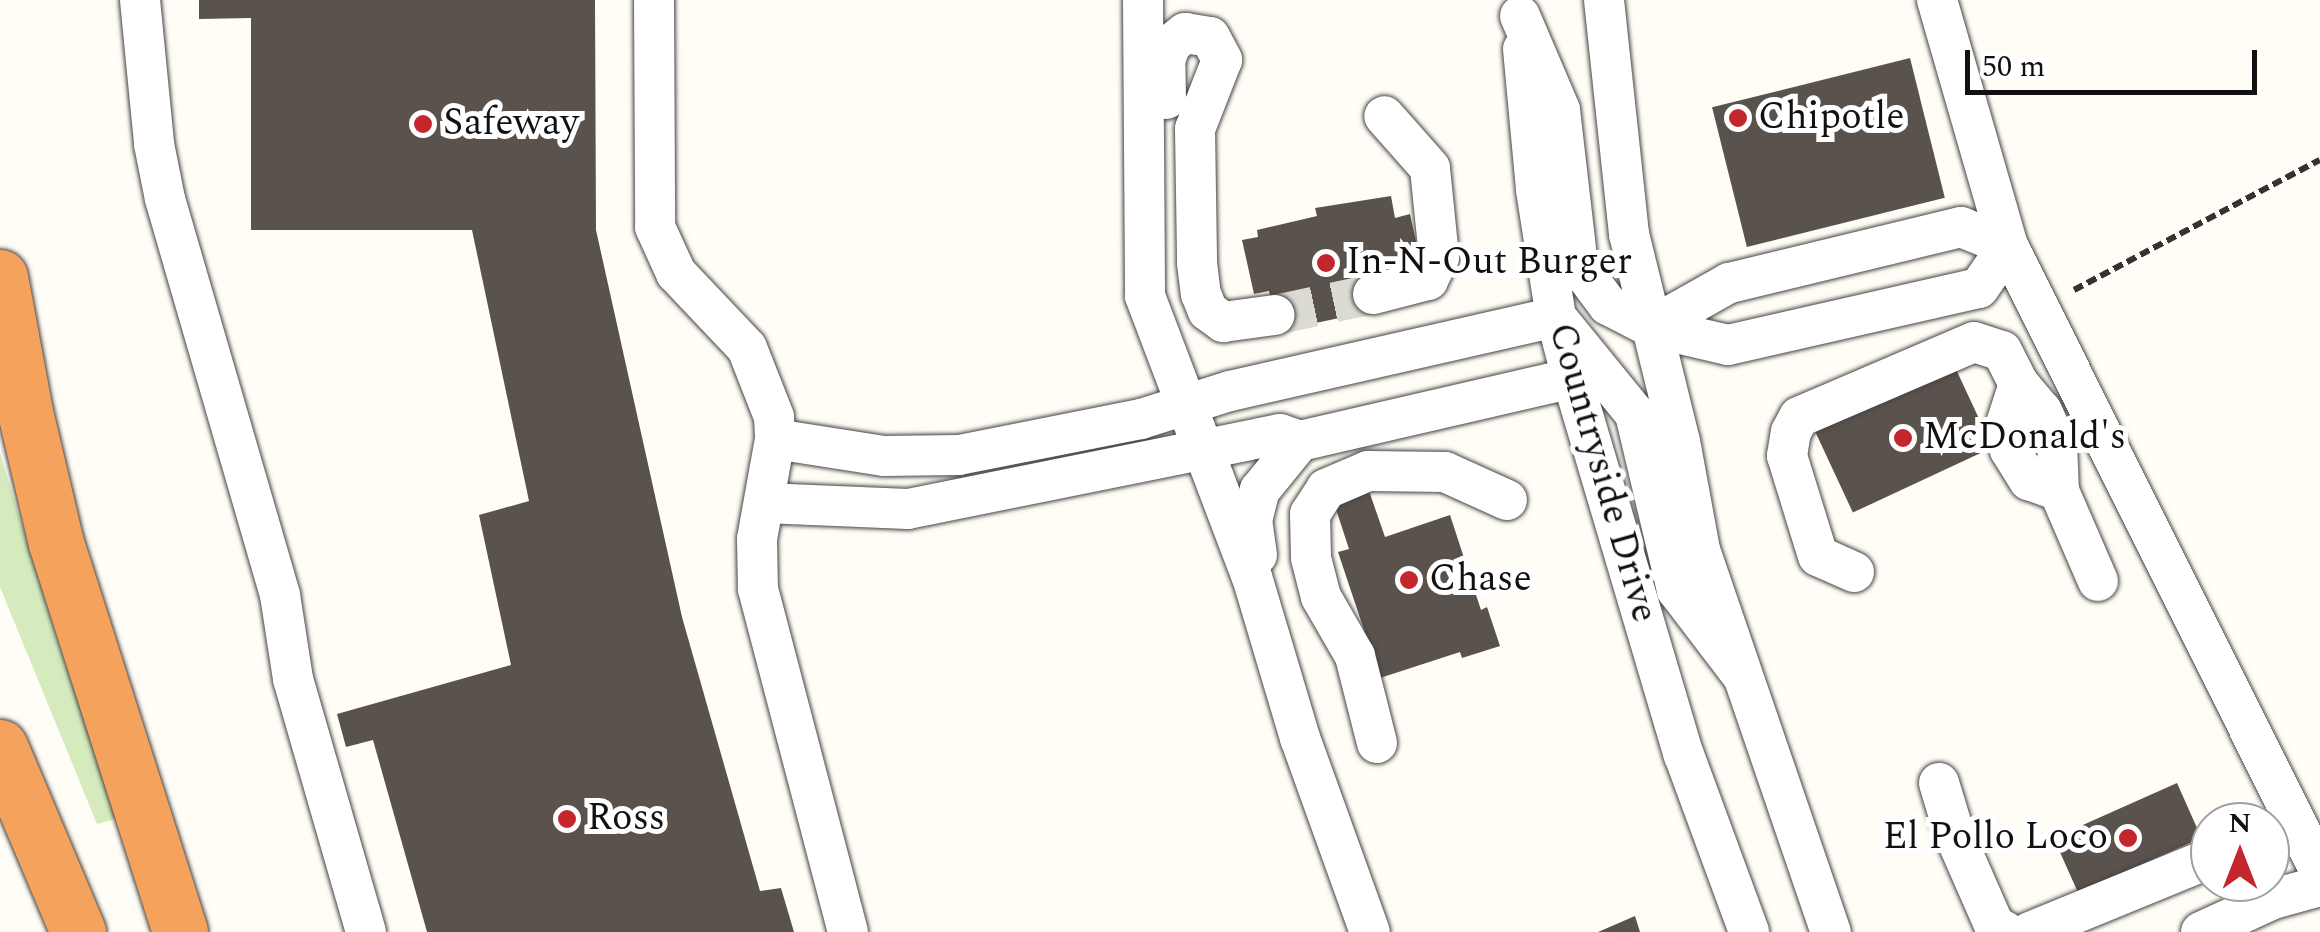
<!DOCTYPE html>
<html>
<head>
<meta charset="utf-8">
<style>
	body { margin:0 }
	#map { position:relative; width:2320px; height:932px; overflow:hidden; background:#fffdf5; font-family:Spectral,serif }
	div>[style] { position:absolute }
	[style*='--x'] { left:calc(var(--x)*1px); top:calc(var(--y)*1px); width:calc(var(--w)*1px); rotate:calc(var(--a)*1deg) }
	.green>* { inset:0; background:#d5ebbd }
	.building>* { inset:0; background:#5a524d; transform-origin:0 0 }
	.minor-tunnel>* { height:40px; margin-top:-20px; transform-origin:0; background:repeating-linear-gradient(90deg,#dbdad3 0 40px,transparent 0 60px) }
	.path>* { height:6px; margin-top:-3px; transform-origin:0; background:repeating-linear-gradient(90deg,#333 0 10px,transparent 0 15px) }
	.roads { filter:drop-shadow(0 0 2px #444) drop-shadow(0 0 2px #444) }
	.minor>* { height:40px; margin:-20px; padding:0 20px; transform-origin:20px; border-radius:20px; background:#fff }
	.highway>* { height:55px; margin:-27.5px; padding:0 27.5px; transform-origin:27.5px; border-radius:27.5px; background:#f5a25d }
	.dots>* { width:28px; height:28px; translate:-50% -50%; box-sizing:border-box; border:5px solid #fff; border-radius:50% }
	span { translate:-50% -50%; white-space:nowrap; text-align:center; line-height:1.15; -webkit-text-stroke:10px #fff; paint-order:stroke }
	.poi-label { font-size:38px; color:#111 }
	.left { translate:0 -50%; text-align:left }
	.right { translate:-100% -50%; text-align:right }
	.street-label { font-size:38px; color:#111 }
	.north { position:absolute; left:2190px; top:802px; width:100px; height:100px; box-sizing:border-box; background:#fff; border:2px solid #a0a0a0; border-radius:50%; rotate:0deg; font-size:28px; font-weight:700; line-height:40px; text-align:center; color:#111 }
	.north::after { content:''; display:block; margin:auto; width:35px; height:45px; background:#c4262e; clip-path:polygon(50% 0,100% 100%,50% 72%,0 100%) }
	.scale { position:absolute; left:1965px; top:50px; width:292px; height:45px; box-sizing:border-box; border:5px solid #111; border-top:0; padding-left:12px; font-size:30px; line-height:35px; white-space:nowrap; color:#111; -webkit-text-stroke:8px #fff; paint-order:stroke }
</style>
</head>
<body>
<div id="map">
	<div class="green">
		<div style="clip-path:polygon(0 453px,55px 634px,119px 818px,97px 824px,0 587px)"></div>
	</div>
	<div class="building">
		<div style="clip-path:polygon(199px 0,595px 0,596px 230px,682px 617px,760px 891px,781px 888px,794px 932px,427px 932px,373px 740px,346px 747px,337px 714px,511px 665px,479px 515px,529px 501px,472px 230px,251px 230px,251px 18px,199px 19px)"></div>
		<div style="left:1910px;top:58px;width:144px;height:204px;rotate:76deg"></div>
		<div style="clip-path:polygon(1391px 196px,1395px 218px,1410px 214px,1418px 250px,1403px 253px,1407px 273px,1377px 310px,1278px 331px,1269px 291px,1254px 294px,1242px 240px,1258px 237px,1257px 230px,1317px 216px,1315px 208px)"></div>
		<div style="left:1954px;top:365px;width:91px;height:154px;rotate:65deg"></div>
		<div style="clip-path:polygon(1367px 485px,1385px 537px,1450px 515px,1481px 610px,1487px 607px,1500px 646px,1462px 658px,1460px 652px,1380px 678px,1338px 552px,1349px 549px,1332px 497px)"></div>
		<div style="left:2177px;top:783px;width:60px;height:135px;rotate:66deg"></div>
		<div style="clip-path:polygon(1635px 916px,1640px 932px,1598px 932px)"></div>
	</div>
	<div class="minor-tunnel">
		<div style="--x:1275;--y:315;--w:100;--a:-12.1"></div>
	</div>
	<div class="path">
		<div style="--x:2074;--y:290;--w:278;--a:-27.9"></div>
	</div>
	<div class="roads">
		<div class="minor">
			<div style="--x:140;--y:0;--w:145;--a:84.4"></div>
			<div style="--x:154;--y:144;--w:56;--a:78.7"></div>
			<div style="--x:165;--y:199;--w:412;--a:73.8"></div>
			<div style="--x:280;--y:595;--w:85;--a:81.2"></div>
			<div style="--x:293;--y:679;--w:263;--a:73.9"></div>
			<div style="--x:654;--y:0;--w:227;--a:89.7"></div>
			<div style="--x:655;--y:227;--w:51;--a:65.5"></div>
			<div style="--x:676;--y:273;--w:103;--a:46.6"></div>
			<div style="--x:747;--y:348;--w:74;--a:68.6"></div>
			<div style="--x:774;--y:417;--w:22;--a:87"></div>
			<div style="--x:775;--y:439;--w:102;--a:100.2"></div>
			<div style="--x:757;--y:539;--w:50;--a:88.9"></div>
			<div style="--x:758;--y:589;--w:355;--a:75.3"></div>
			<div style="--x:1143;--y:0;--w:296;--a:89.6"></div>
			<div style="--x:1145;--y:296;--w:301;--a:69.2"></div>
			<div style="--x:1252;--y:577;--w:168;--a:73.4"></div>
			<div style="--x:1300;--y:738;--w:206;--a:70.2"></div>
			<div style="--x:1604;--y:0;--w:235;--a:83.9"></div>
			<div style="--x:1629;--y:234;--w:213;--a:76.2"></div>
			<div style="--x:1680;--y:441;--w:111;--a:79.6"></div>
			<div style="--x:1700;--y:550;--w:404;--a:71.1"></div>
			<div style="--x:1937;--y:0;--w:256;--a:73.9"></div>
			<div style="--x:2008;--y:246;--w:699;--a:63.47"></div>
			<div style="--x:1520;--y:16;--w:102;--a:66.9"></div>
			<div style="--x:1560;--y:110;--w:156;--a:83.4"></div>
			<div style="--x:1578;--y:265;--w:50;--a:53.1"></div>
			<div style="--x:1608;--y:305;--w:48;--a:27.1"></div>
			<div style="--x:1651;--y:327;--w:79;--a:13.2"></div>
			<div style="--x:1728;--y:345;--w:257;--a:-12.8"></div>
			<div style="--x:1979;--y:288;--w:51;--a:-55.4"></div>
			<div style="--x:2008;--y:246;--w:51;--a:-158"></div>
			<div style="--x:1961;--y:227;--w:239;--a:166.4"></div>
			<div style="--x:1729;--y:283;--w:90;--a:150.6"></div>
			<div style="--x:1523;--y:49;--w:142;--a:84.7"></div>
			<div style="--x:1536;--y:190;--w:129;--a:81.1"></div>
			<div style="--x:1556;--y:317;--w:63;--a:75.3"></div>
			<div style="--x:1572;--y:378;--w:393;--a:73.5"></div>
			<div style="--x:1684;--y:755;--w:189;--a:69.8"></div>
			<div style="--x:1166;--y:99;--w:39;--a:-91"></div>
			<div style="--x:1165;--y:60;--w:17;--a:-69"></div>
			<div style="--x:1171;--y:44;--w:18;--a:-38"></div>
			<div style="--x:1185;--y:33;--w:25;--a:9"></div>
			<div style="--x:1210;--y:37;--w:26;--a:62"></div>
			<div style="--x:1222;--y:60;--w:74;--a:111.4"></div>
			<div style="--x:1195;--y:129;--w:134;--a:89.1"></div>
			<div style="--x:1197;--y:263;--w:31;--a:83"></div>
			<div style="--x:1201;--y:294;--w:18;--a:68"></div>
			<div style="--x:1208;--y:311;--w:19;--a:36"></div>
			<div style="--x:1223;--y:322;--w:52;--a:-7.7"></div>
			<div style="--x:1373;--y:294;--w:57;--a:-14.3"></div>
			<div style="--x:1428;--y:280;--w:25;--a:-64"></div>
			<div style="--x:1439;--y:257;--w:89;--a:-95.8"></div>
			<div style="--x:1430;--y:168;--w:69;--a:-131.5"></div>
			<div style="--x:2019;--y:384;--w:35;--a:50"></div>
			<div style="--x:2042;--y:411;--w:36;--a:66"></div>
			<div style="--x:2057;--y:444;--w:47;--a:87.6"></div>
			<div style="--x:775;--y:439;--w:110;--a:8.9"></div>
			<div style="--x:884;--y:456;--w:75;--a:-0.8"></div>
			<div style="--x:959;--y:455;--w:186;--a:-11.2"></div>
			<div style="--x:1141;--y:419;--w:93;--a:-17.5"></div>
			<div style="--x:1230;--y:391;--w:334;--a:-12.8"></div>
			<div style="--x:1556;--y:317;--w:125;--a:50.8"></div>
			<div style="--x:1635;--y:414;--w:181;--a:76.6"></div>
			<div style="--x:1677;--y:590;--w:106;--a:52.7"></div>
			<div style="--x:764;--y:503;--w:144;--a:2.4"></div>
			<div style="--x:908;--y:509;--w:379;--a:-11.4"></div>
			<div style="--x:1280;--y:434;--w:21;--a:19"></div>
			<div style="--x:1300;--y:441;--w:279;--a:-13"></div>
			<div style="--x:1257;--y:555;--w:34;--a:-98"></div>
			<div style="--x:1252;--y:521;--w:32;--a:-76"></div>
			<div style="--x:1260;--y:490;--w:63;--a:-50.8"></div>
			<div style="--x:1854;--y:572;--w:39;--a:-156"></div>
			<div style="--x:1818;--y:556;--w:105;--a:-107.2"></div>
			<div style="--x:1787;--y:456;--w:24;--a:-81"></div>
			<div style="--x:1791;--y:432;--w:17;--a:-62"></div>
			<div style="--x:1799;--y:417;--w:190;--a:-23.2"></div>
			<div style="--x:1974;--y:342;--w:29;--a:18"></div>
			<div style="--x:2002;--y:351;--w:37;--a:63"></div>
			<div style="--x:2019;--y:384;--w:40;--a:108"></div>
			<div style="--x:2007;--y:422;--w:28;--a:84"></div>
			<div style="--x:2010;--y:450;--w:36;--a:58"></div>
			<div style="--x:2029;--y:480;--w:32;--a:20"></div>
			<div style="--x:2059;--y:491;--w:98;--a:66.6"></div>
			<div style="--x:1377;--y:743;--w:90;--a:-104.2"></div>
			<div style="--x:1355;--y:656;--w:68;--a:-120"></div>
			<div style="--x:1321;--y:597;--w:40;--a:-104.4"></div>
			<div style="--x:1311;--y:558;--w:44;--a:-91.3"></div>
			<div style="--x:1310;--y:514;--w:30;--a:-57"></div>
			<div style="--x:1326;--y:489;--w:46;--a:-23.2"></div>
			<div style="--x:1368;--y:471;--w:77;--a:0.7"></div>
			<div style="--x:1445;--y:472;--w:68;--a:24.3"></div>
			<div style="--x:1939;--y:783;--w:55;--a:73.2"></div>
			<div style="--x:1955;--y:836;--w:97;--a:66.3"></div>
			<div style="--x:1994;--y:925;--w:14;--a:30"></div>
			<div style="--x:2030;--y:932;--w:195;--a:-22.3"></div>
			<div style="--x:2201;--y:932;--w:79;--a:-24.6"></div>
			<div style="--x:2273;--y:899;--w:49;--a:-15.5"></div>
		</div>
		<div class="highway">
			<div style="--x:0;--y:277;--w:137;--a:79.5"></div>
			<div style="--x:25;--y:412;--w:135;--a:76.7"></div>
			<div style="--x:56;--y:543;--w:408;--a:72.3"></div>
			<div style="--x:0;--y:747;--w:201;--a:67.1"></div>
		</div>
	</div>
	<div class="dots">
		<div style="left:1738px;top:118px;background:#c4262e"></div>
		<div style="left:423px;top:124px;background:#c4262e"></div>
		<div style="left:1326px;top:263px;background:#c4262e"></div>
		<div style="left:1903px;top:438px;background:#c4262e"></div>
		<div style="left:1409px;top:580px;background:#c4262e"></div>
		<div style="left:567px;top:819px;background:#c4262e"></div>
		<div style="left:2128px;top:838px;background:#c4262e"></div>
	</div>
	<div class="poi-label">
		<span class="left" style="left:1758px;top:118px">Chipotle</span>
		<span class="left" style="left:443px;top:124px">Safeway</span>
		<span class="left" style="left:1346px;top:263px">In-N-Out Burger</span>
		<span class="left" style="left:1923px;top:438px">McDonald's</span>
		<span class="left" style="left:1429px;top:580px">Chase</span>
		<span class="left" style="left:587px;top:819px">Ross</span>
		<span class="right" style="left:2108px;top:838px">El Pollo Loco</span>
	</div>
	<div class="street-label">
		<span style="left:1602px;top:473px;rotate:74deg">Countryside Drive</span>
	</div>
	<div class="north">N</div>
	<div class="scale">50 m</div>
</div>
</body>
</html>
